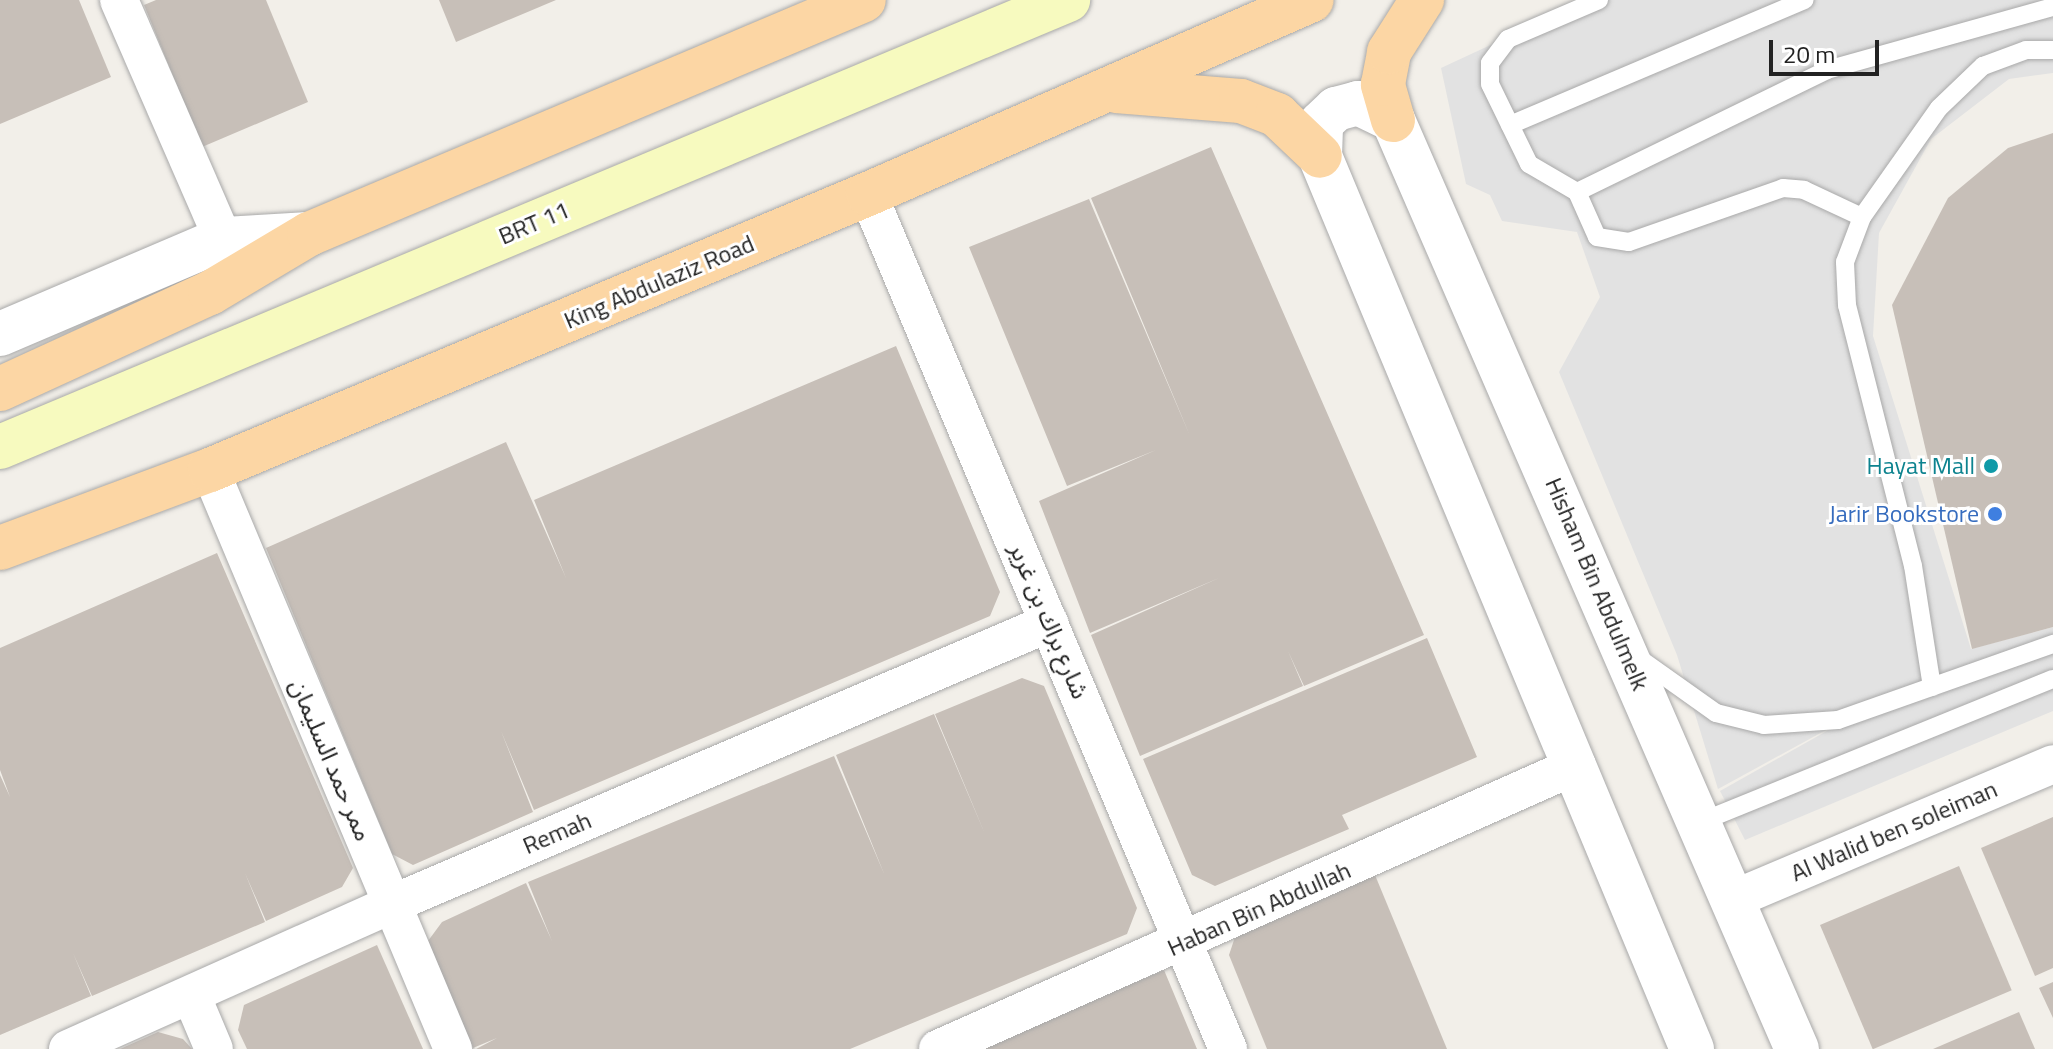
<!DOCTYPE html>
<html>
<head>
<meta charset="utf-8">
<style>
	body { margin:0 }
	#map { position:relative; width:2053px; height:1049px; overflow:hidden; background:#f2efe9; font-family:"Titillium Web","Noto Sans Arabic",sans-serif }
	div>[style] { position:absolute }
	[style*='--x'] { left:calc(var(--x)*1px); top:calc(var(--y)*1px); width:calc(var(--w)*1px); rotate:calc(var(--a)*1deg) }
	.parking>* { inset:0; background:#e2e2e2 }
	.building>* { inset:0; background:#c7bfb8; transform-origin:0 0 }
	.roads { filter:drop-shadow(0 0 2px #a9a9a9) drop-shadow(0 0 2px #a9a9a9) }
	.service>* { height:18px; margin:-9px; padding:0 9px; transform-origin:9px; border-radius:9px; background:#fff }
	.minor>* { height:38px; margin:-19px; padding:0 19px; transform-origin:19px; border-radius:19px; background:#fff }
	.tertiary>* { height:44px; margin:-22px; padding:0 22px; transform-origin:22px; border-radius:22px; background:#fff }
	.secondary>* { height:44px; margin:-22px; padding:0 22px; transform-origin:22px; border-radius:22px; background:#f7fabf }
	.primary>* { height:44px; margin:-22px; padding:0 22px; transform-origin:22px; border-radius:22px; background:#fcd6a4 }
	.dots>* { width:22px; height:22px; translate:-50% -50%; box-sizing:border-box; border:4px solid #fff; border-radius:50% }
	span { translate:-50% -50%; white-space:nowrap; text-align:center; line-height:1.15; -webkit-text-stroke:6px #fff; paint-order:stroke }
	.street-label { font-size:24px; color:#222 }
	.culture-label { font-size:24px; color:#0d838f }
	.right { translate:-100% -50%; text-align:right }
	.shop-label { font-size:24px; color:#366cbe }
	.scale { position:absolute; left:1769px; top:40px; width:110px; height:36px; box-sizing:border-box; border:4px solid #222; border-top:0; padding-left:10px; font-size:24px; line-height:28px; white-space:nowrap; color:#222; -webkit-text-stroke:6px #fff; paint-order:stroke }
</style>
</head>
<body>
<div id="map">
	<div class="parking">
		<div style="clip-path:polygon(1587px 0,2053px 0,2053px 73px,2009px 79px,1931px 139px,1879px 233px,1873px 336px,1971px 649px,2053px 627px,2053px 711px,1745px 840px,1720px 791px,1912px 683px,1718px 789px,1677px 655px,1559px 372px,1600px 297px,1577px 232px,1502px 221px,1490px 195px,1466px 184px,1441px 68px)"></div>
	</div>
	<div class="building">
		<div style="clip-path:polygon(0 0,79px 0,111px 77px,0 124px)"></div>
		<div style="clip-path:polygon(156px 0,266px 0,308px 102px,202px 147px,144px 5px)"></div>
		<div style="clip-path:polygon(439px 0,556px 0,456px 42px)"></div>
		<div style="clip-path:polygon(2053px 133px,2053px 627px,1972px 649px,1892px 305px,1948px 198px,2008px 148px)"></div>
		<div style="clip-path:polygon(1211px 147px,1424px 635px,1304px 686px,1288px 651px,1303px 686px,1140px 756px,1091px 635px,1219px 578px,1090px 633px,1039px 501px,1156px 450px,1067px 486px,969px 247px,1089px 199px,1190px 436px,1091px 198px)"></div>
		<div style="clip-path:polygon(896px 346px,1000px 592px,990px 616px,534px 810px,501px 731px,533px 812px,413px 865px,392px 854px,266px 548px,506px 442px,566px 578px,534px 500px)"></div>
		<div style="clip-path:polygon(217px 553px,353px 868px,342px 887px,266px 921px,245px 873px,265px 922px,92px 996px,73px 953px,91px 996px,0 1035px,0 775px,10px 797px,0 770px,0 648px)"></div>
		<div style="clip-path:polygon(1427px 638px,1477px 757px,1342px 815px,1349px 829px,1215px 886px,1192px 875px,1143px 759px)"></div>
		<div style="clip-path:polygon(1022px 678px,1044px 686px,1137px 908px,1127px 934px,850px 1049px,476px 1049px,497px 1038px,473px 1048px,428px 941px,442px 922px,526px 883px,552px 941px,528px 882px,834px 756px,885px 876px,836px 755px,934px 714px,985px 834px,935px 714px)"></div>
		<div style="clip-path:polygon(2053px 817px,2053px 968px,2035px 976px,1981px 848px)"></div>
		<div style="left:1959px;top:866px;width:135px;height:151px;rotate:67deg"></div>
		<div style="clip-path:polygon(1375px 875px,1447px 1049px,1267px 1049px,1229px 955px,1236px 934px)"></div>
		<div style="clip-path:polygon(377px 945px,423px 1049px,247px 1049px,238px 1030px,244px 1005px)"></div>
		<div style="clip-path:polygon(1164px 970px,1197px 1049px,976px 1049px,1053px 1017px)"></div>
		<div style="clip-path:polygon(2053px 982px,2053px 1018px,2039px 988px)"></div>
		<div style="clip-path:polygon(2019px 1012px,2035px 1049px,1933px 1049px)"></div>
		<div style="clip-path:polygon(158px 1032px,183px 1039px,192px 1049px,120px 1049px)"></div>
	</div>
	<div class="roads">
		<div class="service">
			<div style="--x:1599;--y:0;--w:99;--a:156.8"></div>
			<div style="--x:1508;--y:39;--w:30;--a:127"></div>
			<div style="--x:1490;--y:63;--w:21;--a:90"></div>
			<div style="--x:1490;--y:84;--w:89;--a:64"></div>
			<div style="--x:1529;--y:164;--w:56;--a:30.3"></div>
			<div style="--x:1577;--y:192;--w:49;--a:66"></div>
			<div style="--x:1597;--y:237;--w:32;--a:9"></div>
			<div style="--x:1629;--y:242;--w:163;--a:-19.3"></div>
			<div style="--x:1783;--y:188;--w:21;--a:5"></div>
			<div style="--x:1804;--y:190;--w:64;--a:25"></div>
			<div style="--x:1510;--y:125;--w:320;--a:-23"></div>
			<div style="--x:1577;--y:192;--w:278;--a:-26"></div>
			<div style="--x:1827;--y:70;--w:235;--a:-15.6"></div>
			<div style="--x:1640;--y:659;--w:93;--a:35.4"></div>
			<div style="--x:1716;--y:713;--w:49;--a:14"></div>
			<div style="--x:1764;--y:725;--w:74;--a:-3.9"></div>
			<div style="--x:1838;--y:720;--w:228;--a:-19.5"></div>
			<div style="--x:1932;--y:687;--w:122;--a:-98.9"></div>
			<div style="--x:1913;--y:566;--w:269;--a:-104.2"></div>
			<div style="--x:1847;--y:305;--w:43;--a:-92.7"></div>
			<div style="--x:1845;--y:262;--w:48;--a:-69.3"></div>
			<div style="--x:1862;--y:217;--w:133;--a:-54.8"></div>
			<div style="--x:1939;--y:108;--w:61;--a:-43.7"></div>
			<div style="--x:1983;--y:66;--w:46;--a:-20.4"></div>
			<div style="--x:2026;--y:50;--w:27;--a:0"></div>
			<div style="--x:1698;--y:823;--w:383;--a:-22.1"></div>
		</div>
		<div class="minor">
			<div style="--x:119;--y:0;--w:261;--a:66.5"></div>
			<div style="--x:868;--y:194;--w:928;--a:67.17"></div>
			<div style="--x:210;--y:470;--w:628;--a:67.23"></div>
			<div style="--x:1734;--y:899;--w:346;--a:-22.9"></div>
			<div style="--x:192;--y:997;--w:56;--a:67.1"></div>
			<div style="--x:68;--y:1049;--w:355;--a:-24.1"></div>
			<div style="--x:392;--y:904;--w:715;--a:-23.16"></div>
			<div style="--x:938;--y:1049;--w:699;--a:-23.96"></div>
		</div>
		<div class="tertiary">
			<div style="--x:0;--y:334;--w:242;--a:-23.1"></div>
			<div style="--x:223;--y:239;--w:86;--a:-3.3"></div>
			<div style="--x:1692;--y:1049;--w:967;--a:-112.62"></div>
			<div style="--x:1320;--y:156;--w:33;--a:-88"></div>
			<div style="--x:1321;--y:123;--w:21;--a:-43"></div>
			<div style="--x:1336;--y:109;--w:23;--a:-15"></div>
			<div style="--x:1358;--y:103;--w:39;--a:26"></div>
			<div style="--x:1393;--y:120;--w:1013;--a:66.5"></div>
		</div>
		<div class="secondary">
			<div style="--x:0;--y:447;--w:1158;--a:-22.71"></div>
		</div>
		<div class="primary">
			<div style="--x:1116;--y:91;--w:125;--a:4.6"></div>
			<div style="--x:1241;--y:101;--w:39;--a:21"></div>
			<div style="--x:1277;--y:115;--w:59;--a:43.6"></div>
			<div style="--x:1393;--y:120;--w:37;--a:-106"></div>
			<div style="--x:1383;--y:84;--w:33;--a:-79"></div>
			<div style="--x:1389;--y:52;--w:62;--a:-57.6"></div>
			<div style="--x:0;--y:389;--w:231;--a:-24.6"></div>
			<div style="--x:210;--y:293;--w:115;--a:-30.8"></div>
			<div style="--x:309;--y:234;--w:602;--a:-22.86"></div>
			<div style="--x:0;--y:548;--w:224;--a:-20.4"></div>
			<div style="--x:210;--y:470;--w:714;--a:-22.76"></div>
			<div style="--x:868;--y:194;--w:484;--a:-23.6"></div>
		</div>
	</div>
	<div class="dots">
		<div style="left:1991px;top:466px;background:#0f9aa8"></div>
		<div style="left:1995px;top:514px;background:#3f7fe0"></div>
	</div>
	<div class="street-label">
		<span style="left:534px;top:223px;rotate:-23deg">BRT 11</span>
		<span style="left:659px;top:282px;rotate:-23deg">King Abdulaziz Road</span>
		<span style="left:1597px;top:584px;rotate:67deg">Hisham Bin Abdulmelk</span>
		<span style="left:1049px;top:621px;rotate:67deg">شارع براك بن غرير</span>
		<span style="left:331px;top:760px;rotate:67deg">ممر حمد السليمان</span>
		<span style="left:1894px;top:831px;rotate:-23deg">Al Walid ben soleiman</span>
		<span style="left:557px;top:833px;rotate:-23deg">Remah</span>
		<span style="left:1259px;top:909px;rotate:-24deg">Haban Bin Abdullah</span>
	</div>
	<div class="culture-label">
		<span class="right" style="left:1975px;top:466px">Hayat Mall</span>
	</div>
	<div class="shop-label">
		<span class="right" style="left:1979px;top:514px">Jarir Bookstore</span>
	</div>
	<div class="scale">20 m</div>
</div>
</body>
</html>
